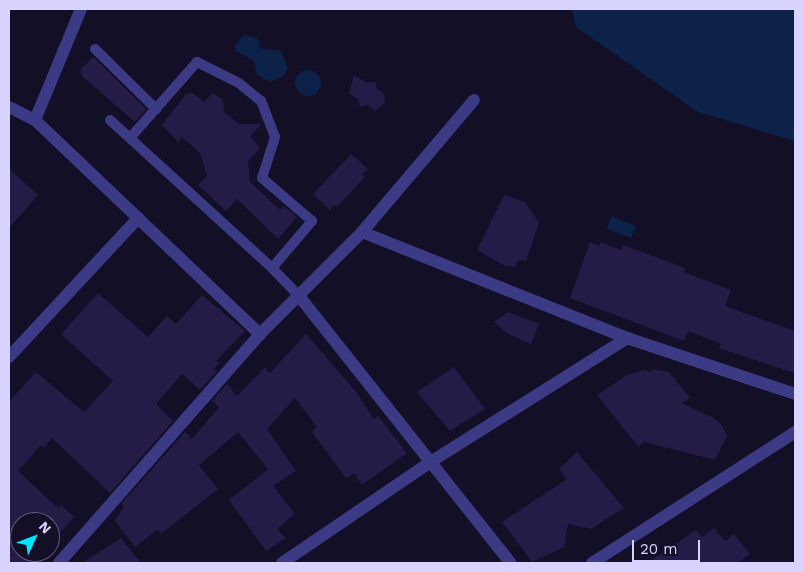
<!DOCTYPE html>
<html>
<head>
<meta charset="utf-8">
<style>
	body { margin:0 }
	#map { position:relative; width:804px; height:572px; overflow:hidden; background:#130f26; font-family:"Work Sans",sans-serif }
	div>[style] { position:absolute }
	[style*='--x'] { left:calc(var(--x)*1px); top:calc(var(--y)*1px); width:calc(var(--w)*1px); rotate:calc(var(--a)*1deg) }
	.water>* { inset:0; background:#0c2248; transform-origin:0 0 }
	.round { border-radius:50% }
	.building>* { inset:0; background:#241b47 }
	.service>* { height:10px; margin:-5px; padding:0 5px; transform-origin:5px; border-radius:5px; background:#3d3a85 }
	.minor>* { height:12px; margin:-6px; padding:0 6px; transform-origin:6px; border-radius:6px; background:#3d3a85 }
	span { translate:-50% -50%; white-space:nowrap; text-align:center; line-height:1.15; -webkit-text-stroke:5px #130f26; paint-order:stroke }
	.frame { position:absolute; inset:0; border:10px solid #d9d4ff; pointer-events:none }
	.north { position:absolute; left:10px; top:512px; width:50px; height:50px; box-sizing:border-box; background:#130f26; border:1px solid #625e7d; border-radius:50%; rotate:47deg; font-size:14px; font-weight:700; line-height:20px; text-align:center; color:#d9d4ff }
	.north::after { content:''; display:block; margin:auto; width:18px; height:22px; background:#00e5ff; clip-path:polygon(50% 0,100% 100%,50% 72%,0 100%) }
	.scale { position:absolute; left:632px; top:540px; width:68px; height:22px; box-sizing:border-box; border:2px solid #d9d4ff; border-top:0; padding-left:6px; font-size:15px; line-height:18px; white-space:nowrap; color:#d9d4ff; -webkit-text-stroke:4px #130f26; paint-order:stroke }
</style>
</head>
<body>
<div id="map">
	<div class="water">
		<div style="clip-path:polygon(572px 9px,795px 9px,795px 141px,698px 112px,576px 27px)"></div>
		<div style="clip-path:polygon(244px 35px,257px 38px,260px 44px,258px 48px,281px 51px,288px 68px,282px 77px,271px 82px,257px 75px,254px 61px,236px 51px,235px 45px)"></div>
		<div class="round" style="left:295px;top:70px;width:26px;height:26px"></div>
		<div style="left:612px;top:216px;width:26px;height:13px;rotate:23deg"></div>
	</div>
	<div class="building">
		<div style="clip-path:polygon(93px 57px,146px 109px,135px 122px,82px 76px,81px 69px)"></div>
		<div style="clip-path:polygon(354px 75px,367px 83px,376px 82px,377px 89px,384px 94px,385px 103px,375px 111px,367px 105px,360px 107px,358px 100px,349px 93px)"></div>
		<div style="clip-path:polygon(193px 93px,204px 102px,213px 93px,223px 100px,224px 112px,239px 124px,262px 124px,250px 136px,260px 148px,248px 161px,250px 182px,280px 210px,284px 206px,297px 217px,278px 239px,237px 199px,226px 211px,198px 185px,207px 176px,200px 153px,182px 137px,178px 142px,162px 125px,186px 94px)"></div>
		<div style="clip-path:polygon(351px 154px,368px 169px,362px 174px,365px 177px,337px 207px,334px 205px,330px 210px,313px 194px)"></div>
		<div style="clip-path:polygon(9px 169px,38px 195px,9px 228px)"></div>
		<div style="clip-path:polygon(504px 195px,525px 202px,539px 223px,526px 261px,518px 260px,515px 267px,505px 266px,477px 250px)"></div>
		<div style="clip-path:polygon(590px 242px,599px 246px,600px 242px,621px 250px,623px 245px,685px 268px,684px 272px,731px 290px,725px 306px,795px 331px,795px 373px,719px 348px,721px 344px,688px 331px,684px 341px,570px 298px)"></div>
		<div style="clip-path:polygon(98px 293px,148px 337px,167px 316px,176px 324px,202px 295px,245px 331px,216px 361px,219px 363px,214px 369px,217px 371px,200px 390px,182px 374px,156px 404px,173px 421px,110px 493px,52px 438px,44px 448px,41px 445px,18px 471px,58px 508px,61px 505px,74px 517px,50px 544px,50px 522px,20px 522px,20px 552px,43px 552px,33px 563px,9px 563px,9px 402px,36px 372px,84px 412px,113px 381px,61px 334px)"></div>
		<div style="clip-path:polygon(508px 312px,539px 324px,531px 344px,508px 334px,494px 322px)"></div>
		<div style="clip-path:polygon(306px 334px,357px 393px,374px 419px,378px 416px,407px 453px,362px 485px,354px 473px,346px 478px,312px 432px,317px 427px,295px 398px,267px 429px,296px 471px,273px 486px,295px 514px,277px 529px,286px 538px,266px 551px,229px 500px,268px 469px,238px 432px,199px 465px,218px 489px,161px 534px,157px 530px,135px 547px,115px 521px,124px 506px,121px 504px,185px 432px,192px 439px,219px 407px,212px 401px,227px 384px,237px 396px,265px 367px,270px 373px)"></div>
		<div style="clip-path:polygon(454px 367px,485px 409px,450px 431px,417px 392px)"></div>
		<div style="clip-path:polygon(654px 369px,669px 372px,690px 398px,681px 403px,714px 418px,722px 425px,727px 436px,715px 460px,644px 442px,638px 446px,597px 395px,627px 375px,644px 370px,650px 372px)"></div>
		<div style="clip-path:polygon(577px 452px,624px 508px,591px 529px,568px 524px,564px 547px,532px 562px,502px 522px,567px 479px,559px 469px)"></div>
		<div style="clip-path:polygon(714px 528px,725px 541px,734px 534px,750px 554px,738px 563px,648px 563px,696px 530px,702px 537px)"></div>
		<div style="clip-path:polygon(121px 538px,141px 563px,82px 563px)"></div>
	</div>
	<div class="service">
		<div style="--x:95;--y:49;--w:86;--a:44.5"></div>
		<div style="--x:110;--y:120;--w:219;--a:42.4"></div>
		<div style="--x:272;--y:268;--w:62;--a:-49.6"></div>
		<div style="--x:312;--y:221;--w:66;--a:-139.3"></div>
		<div style="--x:262;--y:178;--w:43;--a:-72.4"></div>
		<div style="--x:275;--y:137;--w:39;--a:-111"></div>
		<div style="--x:261;--y:101;--w:28;--a:-141"></div>
		<div style="--x:239;--y:83;--w:47;--a:-153.4"></div>
		<div style="--x:197;--y:62;--w:101;--a:131.4"></div>
		<div style="--x:272;--y:268;--w:39;--a:46"></div>
	</div>
	<div class="minor">
		<div style="--x:9;--y:107;--w:29;--a:27"></div>
		<div style="--x:35;--y:120;--w:311;--a:43.6"></div>
		<div style="--x:35;--y:120;--w:120;--a:-67.5"></div>
		<div style="--x:362;--y:232;--w:285;--a:21.8"></div>
		<div style="--x:627;--y:338;--w:177;--a:18.4"></div>
		<div style="--x:299;--y:296;--w:341;--a:51.6"></div>
		<div style="--x:9;--y:357;--w:190;--a:-47.1"></div>
		<div style="--x:59;--y:563;--w:305;--a:-48.7"></div>
		<div style="--x:260;--y:334;--w:144;--a:-45"></div>
		<div style="--x:362;--y:232;--w:173;--a:-49.7"></div>
		<div style="--x:282;--y:563;--w:181;--a:-34.2"></div>
		<div style="--x:432;--y:461;--w:231;--a:-32.2"></div>
		<div style="--x:592;--y:563;--w:242;--a:-32.8"></div>
	</div>
	<div class="frame"></div>
	<div class="north">N</div>
	<div class="scale">20 m</div>
</div>
</body>
</html>
